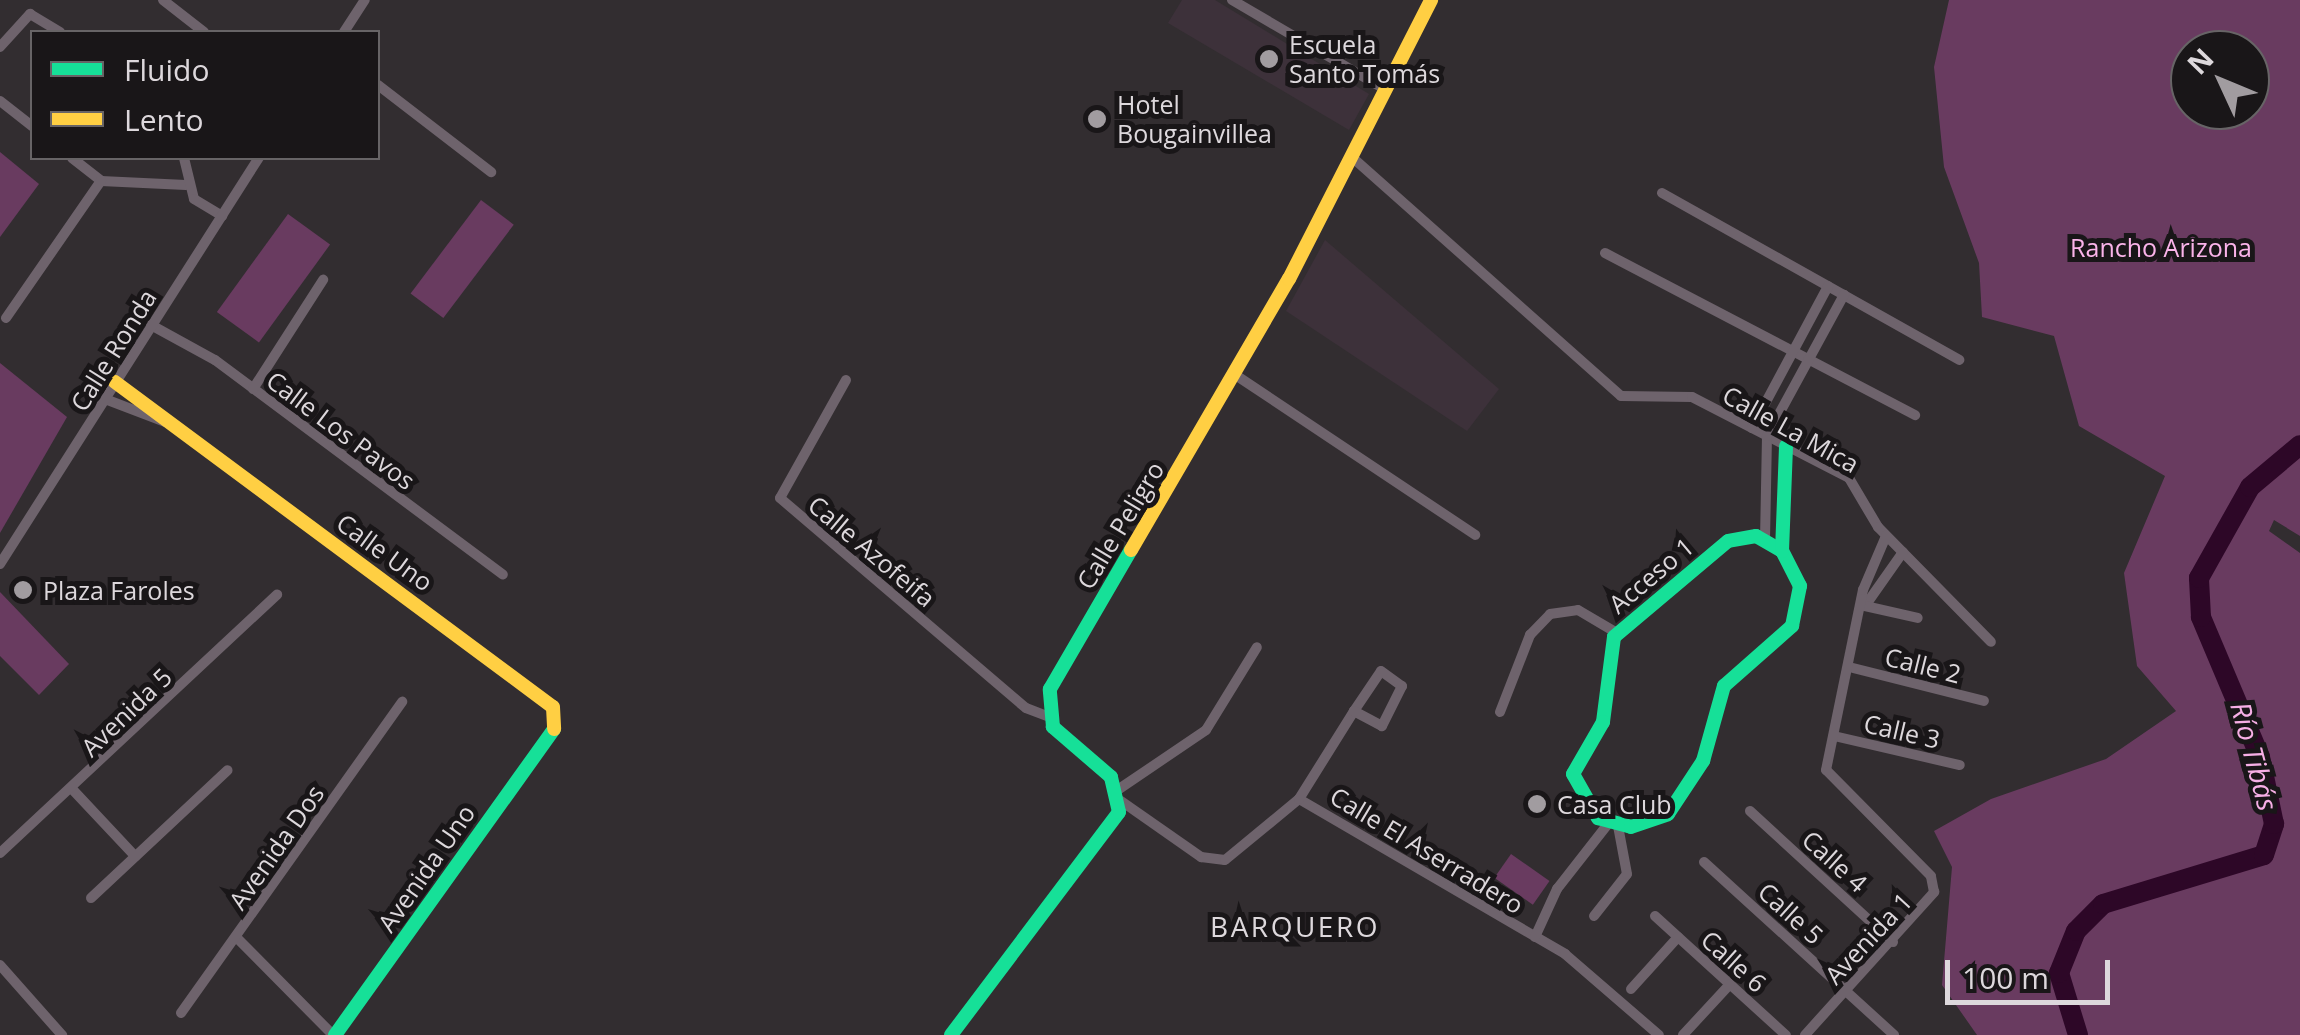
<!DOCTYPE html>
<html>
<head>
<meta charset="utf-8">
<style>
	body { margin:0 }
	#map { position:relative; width:2300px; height:1035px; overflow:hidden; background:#322d30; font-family:"Open Sans",sans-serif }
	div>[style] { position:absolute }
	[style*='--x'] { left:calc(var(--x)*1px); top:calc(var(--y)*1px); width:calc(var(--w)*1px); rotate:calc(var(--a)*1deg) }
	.built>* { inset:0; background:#3d313a }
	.green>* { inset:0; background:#693b60; transform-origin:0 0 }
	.river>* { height:20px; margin:-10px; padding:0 10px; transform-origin:10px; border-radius:10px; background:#2d0727 }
	.street>* { height:10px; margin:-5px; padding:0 5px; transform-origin:5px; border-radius:5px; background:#6e636c }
	.fast>* { height:14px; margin:-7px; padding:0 7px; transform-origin:7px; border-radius:7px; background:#16e098 }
	.slow>* { height:14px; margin:-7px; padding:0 7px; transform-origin:7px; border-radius:7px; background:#ffcf43 }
	.dots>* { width:28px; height:28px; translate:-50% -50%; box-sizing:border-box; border:5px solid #191618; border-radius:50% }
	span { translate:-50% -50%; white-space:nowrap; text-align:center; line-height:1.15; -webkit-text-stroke:10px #191618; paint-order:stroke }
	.poi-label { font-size:25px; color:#ddd8dc }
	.left { translate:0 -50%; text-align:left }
	.park-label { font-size:25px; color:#fab3e9 }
	.street-label { font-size:25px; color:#ddd8dc }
	.water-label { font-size:28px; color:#f6afe5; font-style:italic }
	.neighbourhood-label { font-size:28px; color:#ddd8dc; letter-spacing:2.5px }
	.legend { position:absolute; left:30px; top:30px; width:350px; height:130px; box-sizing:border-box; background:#191618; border:2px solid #676466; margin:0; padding:12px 18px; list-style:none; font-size:30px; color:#ddd8dc }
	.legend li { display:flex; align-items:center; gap:20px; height:50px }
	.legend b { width:50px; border:2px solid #676466 }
	.north { position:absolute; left:2170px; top:30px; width:100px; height:100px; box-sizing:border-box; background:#191618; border:2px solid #676466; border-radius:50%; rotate:314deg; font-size:28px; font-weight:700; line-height:40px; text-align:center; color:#ddd8dc }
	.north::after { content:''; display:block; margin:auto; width:35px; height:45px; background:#a19ca0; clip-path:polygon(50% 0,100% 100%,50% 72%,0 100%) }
	.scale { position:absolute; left:1945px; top:960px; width:165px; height:45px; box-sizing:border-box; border:5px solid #ddd8dc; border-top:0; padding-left:12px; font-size:30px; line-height:35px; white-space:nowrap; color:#ddd8dc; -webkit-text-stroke:8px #191618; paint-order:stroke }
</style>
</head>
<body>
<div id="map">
	<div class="built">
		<div style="clip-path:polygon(1182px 0,1215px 0,1369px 94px,1349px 130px,1168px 23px)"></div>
		<div style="clip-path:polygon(1325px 240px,1499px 389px,1467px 431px,1286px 311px)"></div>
	</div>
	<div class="green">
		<div style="clip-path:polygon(evenodd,1949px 0,2300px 0,2300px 536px,2274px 520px,2269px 531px,2300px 553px,2300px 1035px,1977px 1035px,1942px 985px,1952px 867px,1934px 831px,1991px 799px,2106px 759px,2176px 711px,2137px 666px,2124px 573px,2165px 476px,2079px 426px,2054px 336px,1982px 317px,1979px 263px,1944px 167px,1934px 67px,1949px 0,2190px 50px,2250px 50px,2250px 110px,2190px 110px,2190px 50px)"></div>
		<div style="clip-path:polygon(0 152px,39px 184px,0 237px)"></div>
		<div style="left:481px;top:200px;width:41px;height:117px;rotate:37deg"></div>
		<div style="left:288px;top:214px;width:52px;height:121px;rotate:36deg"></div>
		<div style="clip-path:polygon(0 363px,67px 417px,0 533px)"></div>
		<div style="clip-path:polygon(0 592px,69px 664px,39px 695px,0 656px)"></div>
		<div style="left:1511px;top:854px;width:47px;height:29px;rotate:35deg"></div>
	</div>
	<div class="river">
		<div style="--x:2078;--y:1035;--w:65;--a:-107"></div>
		<div style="--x:2059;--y:973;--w:45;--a:-68"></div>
		<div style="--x:2076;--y:931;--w:38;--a:-45"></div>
		<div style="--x:2103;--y:904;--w:168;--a:-16.9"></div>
		<div style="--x:2264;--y:855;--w:33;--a:-72"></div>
		<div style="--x:2274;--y:824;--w:68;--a:-101.8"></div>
		<div style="--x:2260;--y:757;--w:152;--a:-112.9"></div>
		<div style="--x:2201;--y:617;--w:39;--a:-93"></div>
		<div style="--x:2199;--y:578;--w:104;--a:-60.7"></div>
		<div style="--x:2250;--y:487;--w:65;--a:-40"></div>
	</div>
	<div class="street">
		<div style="--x:163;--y:0;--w:52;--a:38"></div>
		<div style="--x:1232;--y:0;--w:178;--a:30.3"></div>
		<div style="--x:344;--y:32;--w:38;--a:-57"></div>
		<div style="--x:0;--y:47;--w:45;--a:-47.7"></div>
		<div style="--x:30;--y:14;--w:35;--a:31"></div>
		<div style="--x:378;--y:85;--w:143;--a:37.6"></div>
		<div style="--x:0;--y:101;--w:41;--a:38"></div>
		<div style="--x:72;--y:158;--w:37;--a:38"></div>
		<div style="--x:101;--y:181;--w:85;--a:2.7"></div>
		<div style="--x:184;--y:158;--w:42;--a:76.3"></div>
		<div style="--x:194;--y:199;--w:33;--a:31"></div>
		<div style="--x:1353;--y:158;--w:358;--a:41.6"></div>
		<div style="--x:1621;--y:396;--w:71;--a:0.8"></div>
		<div style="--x:1692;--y:397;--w:177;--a:27.3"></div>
		<div style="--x:1849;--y:478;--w:57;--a:59.4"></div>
		<div style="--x:1878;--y:527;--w:161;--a:45.5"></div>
		<div style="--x:1662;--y:193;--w:341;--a:29.3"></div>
		<div style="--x:1605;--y:253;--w:350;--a:27.6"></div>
		<div style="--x:6;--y:318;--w:167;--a:-55.3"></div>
		<div style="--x:151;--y:325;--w:73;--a:28.7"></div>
		<div style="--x:215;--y:360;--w:359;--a:36.7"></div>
		<div style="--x:1234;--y:374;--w:290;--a:33.7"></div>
		<div style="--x:846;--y:380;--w:135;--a:119.2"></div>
		<div style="--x:780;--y:498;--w:323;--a:40.5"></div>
		<div style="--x:1026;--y:708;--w:22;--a:21"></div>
		<div style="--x:253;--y:389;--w:130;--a:-57.3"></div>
		<div style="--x:105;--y:399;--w:64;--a:21"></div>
		<div style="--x:1752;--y:428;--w:161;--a:-61.8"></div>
		<div style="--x:1765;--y:540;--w:104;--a:-88.9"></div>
		<div style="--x:1767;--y:436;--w:161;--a:-61.4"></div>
		<div style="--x:0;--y:564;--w:482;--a:-57.5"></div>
		<div style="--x:1865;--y:606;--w:66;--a:-54.9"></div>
		<div style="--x:1865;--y:606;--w:54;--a:12.8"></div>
		<div style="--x:1853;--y:668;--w:135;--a:14.1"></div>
		<div style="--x:1500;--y:712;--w:83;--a:-68.7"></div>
		<div style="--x:1530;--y:635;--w:29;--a:-46"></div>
		<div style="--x:1550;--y:614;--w:28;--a:-8"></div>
		<div style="--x:1578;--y:610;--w:45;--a:30.5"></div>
		<div style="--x:1834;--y:736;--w:129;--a:13"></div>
		<div style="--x:1119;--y:789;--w:105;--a:-34.1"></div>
		<div style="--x:1206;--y:730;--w:97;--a:-58.4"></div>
		<div style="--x:73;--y:790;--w:91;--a:46.8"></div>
		<div style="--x:1299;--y:799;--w:308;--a:30.2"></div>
		<div style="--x:1565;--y:954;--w:124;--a:40.8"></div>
		<div style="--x:1121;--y:801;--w:98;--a:35"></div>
		<div style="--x:1201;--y:857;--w:24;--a:7"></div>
		<div style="--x:1225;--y:860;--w:96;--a:-39.5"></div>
		<div style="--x:1299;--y:799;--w:104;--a:-58"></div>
		<div style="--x:1354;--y:711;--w:48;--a:-56"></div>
		<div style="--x:1381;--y:671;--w:26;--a:36"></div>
		<div style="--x:1402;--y:686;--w:45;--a:116.6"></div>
		<div style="--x:1382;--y:726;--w:32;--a:-152"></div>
		<div style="--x:1750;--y:811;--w:194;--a:42.5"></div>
		<div style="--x:0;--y:853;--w:379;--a:-43"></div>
		<div style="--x:1704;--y:862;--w:257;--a:42.3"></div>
		<div style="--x:91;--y:898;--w:187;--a:-43.1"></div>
		<div style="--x:1594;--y:916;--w:53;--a:-51.8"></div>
		<div style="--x:1627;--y:874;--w:49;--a:-100.6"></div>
		<div style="--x:1655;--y:916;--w:177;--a:42.3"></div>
		<div style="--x:236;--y:937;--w:138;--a:45.3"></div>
		<div style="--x:1535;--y:937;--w:53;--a:-65.4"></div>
		<div style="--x:1557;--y:889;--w:83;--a:-51.9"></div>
		<div style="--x:0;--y:965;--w:94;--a:48.5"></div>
		<div style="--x:1631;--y:989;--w:70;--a:-47.9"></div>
		<div style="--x:181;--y:1013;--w:382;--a:-54.6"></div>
		<div style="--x:1683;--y:1035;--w:69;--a:-47.3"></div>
		<div style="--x:1805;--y:1035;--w:193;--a:-47.9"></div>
		<div style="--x:1934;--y:892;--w:16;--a:-101"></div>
		<div style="--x:1931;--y:876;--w:149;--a:-134.7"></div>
		<div style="--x:1826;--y:770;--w:184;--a:-78.4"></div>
		<div style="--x:1863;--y:590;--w:59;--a:-66.9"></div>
	</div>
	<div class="fast">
		<div style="--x:1782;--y:551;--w:30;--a:-150"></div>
		<div style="--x:1756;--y:536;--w:28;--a:170"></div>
		<div style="--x:1728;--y:541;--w:149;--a:139.9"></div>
		<div style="--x:1614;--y:637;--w:86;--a:97.4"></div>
		<div style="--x:1603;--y:722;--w:60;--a:120"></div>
		<div style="--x:1573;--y:774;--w:51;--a:60.4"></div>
		<div style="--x:1598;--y:818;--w:34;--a:15"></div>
		<div style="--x:1631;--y:827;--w:39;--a:-19"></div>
		<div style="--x:1668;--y:814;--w:64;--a:-56.6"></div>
		<div style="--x:1703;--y:761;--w:78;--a:-74.4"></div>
		<div style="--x:1724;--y:686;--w:91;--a:-41.4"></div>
		<div style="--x:1792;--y:626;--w:41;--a:-78.7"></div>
		<div style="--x:1800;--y:586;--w:39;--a:-117"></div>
		<div style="--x:1782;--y:551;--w:105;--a:-87.8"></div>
		<div style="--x:335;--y:1035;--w:376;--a:-54.4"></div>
		<div style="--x:951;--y:1035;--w:279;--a:-53"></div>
		<div style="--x:1119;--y:812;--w:36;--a:-103"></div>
		<div style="--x:1111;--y:777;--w:77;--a:-139.2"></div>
		<div style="--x:1053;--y:727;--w:38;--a:-95"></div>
		<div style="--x:1050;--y:689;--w:161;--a:-59.8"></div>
	</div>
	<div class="slow">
		<div style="--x:115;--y:382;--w:545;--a:36.58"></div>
		<div style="--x:553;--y:707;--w:22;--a:87"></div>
		<div style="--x:1131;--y:550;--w:314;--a:-59.8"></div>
		<div style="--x:1289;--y:279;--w:313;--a:-63"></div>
	</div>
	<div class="dots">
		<div style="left:1269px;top:59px;background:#a19ca0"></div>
		<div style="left:1097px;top:119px;background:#a19ca0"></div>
		<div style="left:23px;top:590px;background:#a19ca0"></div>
		<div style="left:1537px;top:804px;background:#a19ca0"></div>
	</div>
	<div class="poi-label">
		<span class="left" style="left:1289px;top:59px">Escuela<br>Santo Tomás</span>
		<span class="left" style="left:1117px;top:119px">Hotel<br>Bougainvillea</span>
		<span class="left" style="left:43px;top:590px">Plaza Faroles</span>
		<span class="left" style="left:1557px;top:804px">Casa Club</span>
	</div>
	<div class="park-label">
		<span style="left:2161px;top:247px">Rancho Arizona</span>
	</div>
	<div class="street-label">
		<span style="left:113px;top:350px;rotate:-58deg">Calle Ronda</span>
		<span style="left:1791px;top:429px;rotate:29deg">Calle La Mica</span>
		<span style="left:341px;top:430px;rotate:37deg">Calle Los Pavos</span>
		<span style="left:1120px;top:525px;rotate:-59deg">Calle Peligro</span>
		<span style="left:872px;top:551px;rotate:40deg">Calle Azofeifa</span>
		<span style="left:385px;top:552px;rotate:36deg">Calle Uno</span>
		<span style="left:1651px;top:575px;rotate:-40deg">Acceso 1</span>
		<span style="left:1923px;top:665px;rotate:14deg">Calle 2</span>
		<span style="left:126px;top:712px;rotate:-44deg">Avenida 5</span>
		<span style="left:1902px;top:731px;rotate:13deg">Calle 3</span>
		<span style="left:276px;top:847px;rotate:-55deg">Avenida Dos</span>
		<span style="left:1427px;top:850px;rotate:31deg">Calle El Aserradero</span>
		<span style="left:1835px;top:861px;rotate:42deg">Calle 4</span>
		<span style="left:426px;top:868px;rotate:-55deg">Avenida Uno</span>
		<span style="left:1791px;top:913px;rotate:42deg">Calle 5</span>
		<span style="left:1868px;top:938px;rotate:-47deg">Avenida 1</span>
		<span style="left:1734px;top:961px;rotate:42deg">Calle 6</span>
	</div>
	<div class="water-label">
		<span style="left:2255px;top:756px;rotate:75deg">Río Tibás</span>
	</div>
	<div class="neighbourhood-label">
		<span style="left:1295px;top:926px">BARQUERO</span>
	</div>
	<ul class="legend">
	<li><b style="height:12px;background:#16e098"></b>Fluido</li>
	<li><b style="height:12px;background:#ffcf43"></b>Lento</li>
	</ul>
	<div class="north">N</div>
	<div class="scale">100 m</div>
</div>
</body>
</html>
